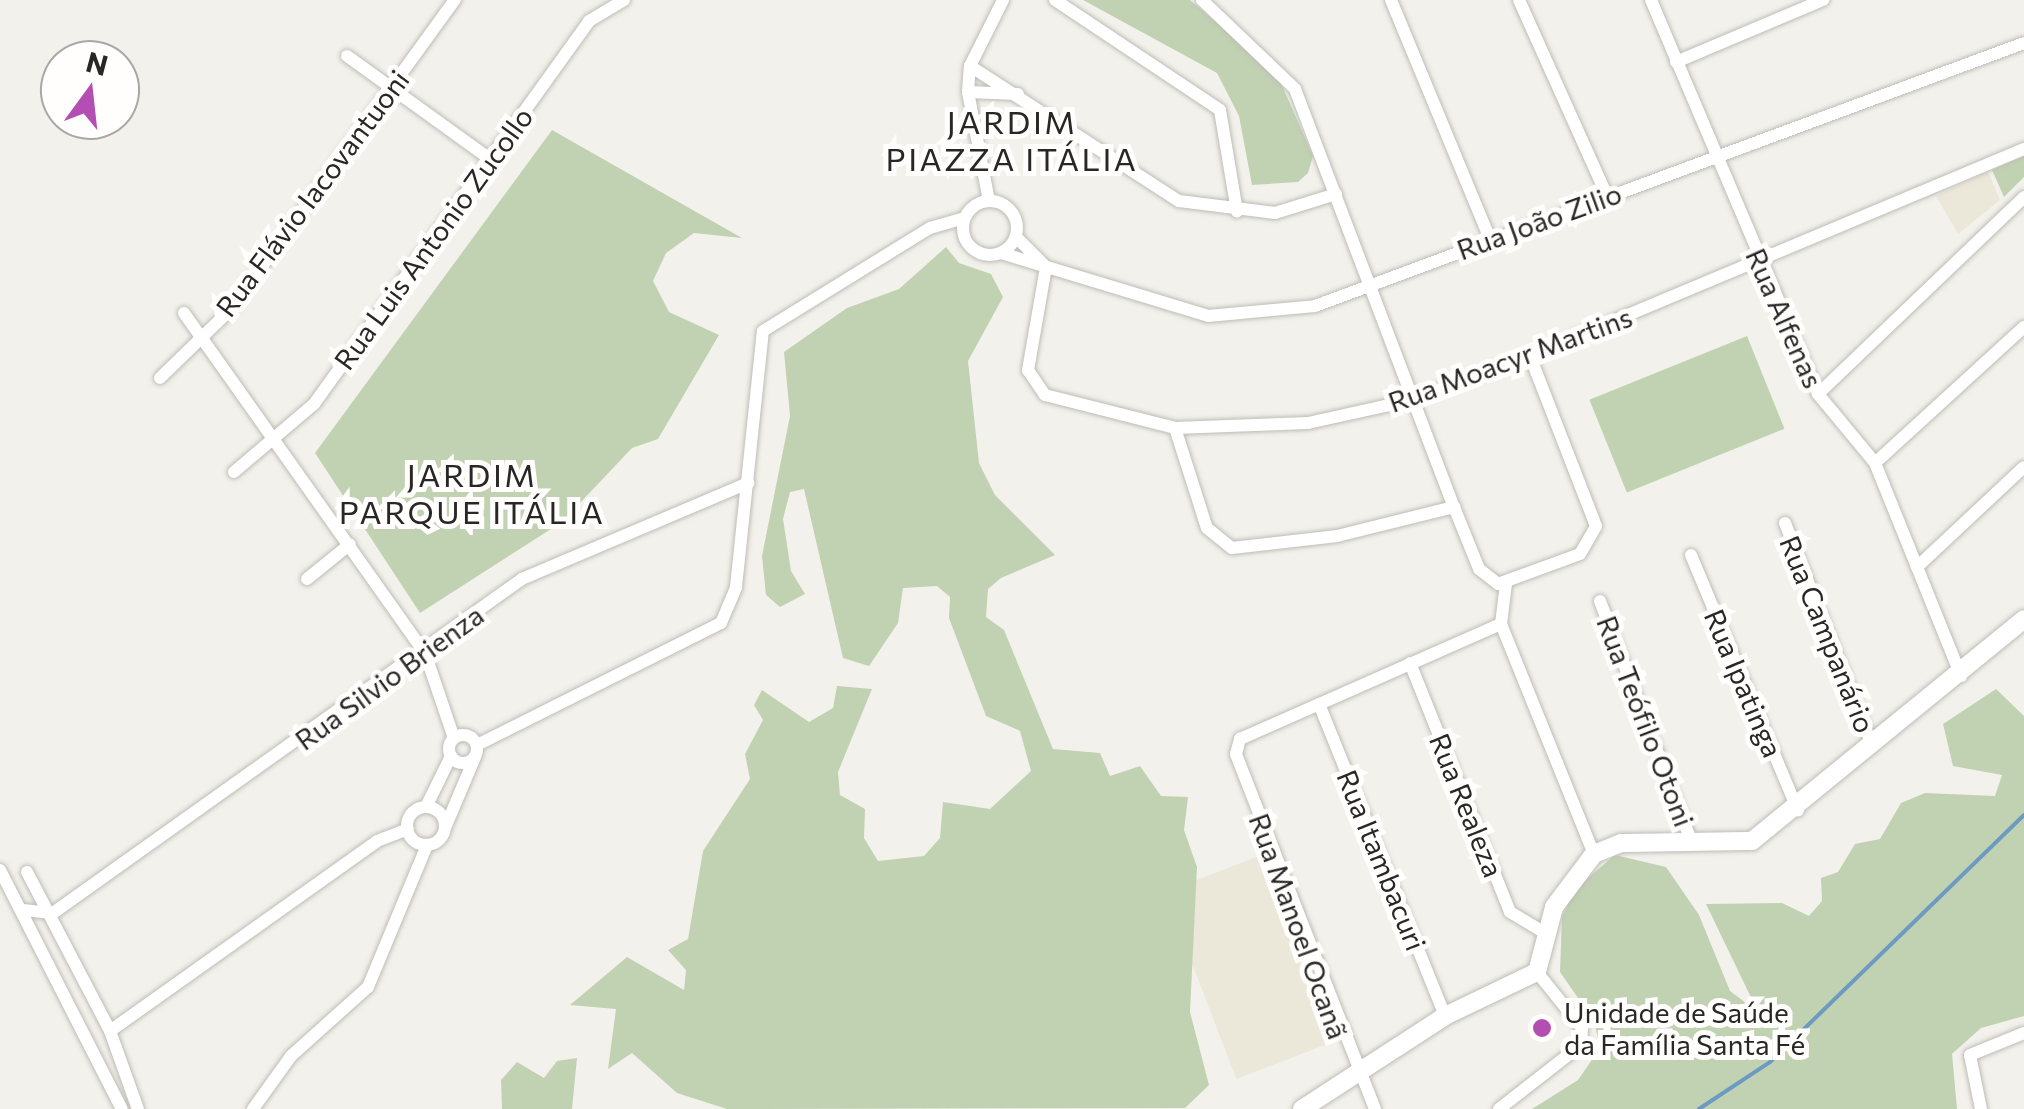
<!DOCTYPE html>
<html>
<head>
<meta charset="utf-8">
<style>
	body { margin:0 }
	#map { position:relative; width:2024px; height:1109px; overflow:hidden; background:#f3f1eb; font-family:Commissioner,sans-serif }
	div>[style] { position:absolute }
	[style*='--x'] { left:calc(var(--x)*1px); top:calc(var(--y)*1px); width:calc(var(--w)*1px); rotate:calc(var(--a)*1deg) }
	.built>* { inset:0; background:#ebe7d9; transform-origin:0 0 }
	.green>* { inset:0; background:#c1d2b2; transform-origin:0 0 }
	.stream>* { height:4px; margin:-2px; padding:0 2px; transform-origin:2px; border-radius:2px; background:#6c9ac1 }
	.roads { filter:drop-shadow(0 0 2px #bebcb6) drop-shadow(0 0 2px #bebcb6) }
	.street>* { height:12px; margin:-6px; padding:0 6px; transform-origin:6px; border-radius:6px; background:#fff }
	.street>.ring { margin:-6px; padding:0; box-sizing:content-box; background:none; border:12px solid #fff; border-radius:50% }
	.secondary>* { height:18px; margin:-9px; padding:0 9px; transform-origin:9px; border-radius:9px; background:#fff }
	.dots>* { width:28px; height:28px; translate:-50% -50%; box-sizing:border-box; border:5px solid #fffefc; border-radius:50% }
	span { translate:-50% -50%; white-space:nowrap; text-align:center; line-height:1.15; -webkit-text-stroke:10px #fffefc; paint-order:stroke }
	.street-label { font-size:28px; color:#282725 }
	.poi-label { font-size:28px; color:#282725 }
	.left { translate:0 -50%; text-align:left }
	.quarter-label { font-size:32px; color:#282725; letter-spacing:2.5px }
	.north { position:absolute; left:40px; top:40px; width:100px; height:100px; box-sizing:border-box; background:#fffefc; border:2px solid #a9a8a6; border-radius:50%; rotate:15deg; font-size:28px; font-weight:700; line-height:40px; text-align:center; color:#282725 }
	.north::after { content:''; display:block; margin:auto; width:35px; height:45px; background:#b34eb2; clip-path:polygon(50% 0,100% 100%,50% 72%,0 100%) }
</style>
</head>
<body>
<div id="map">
	<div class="built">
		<div style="clip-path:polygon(1988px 172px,2000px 200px,1958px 234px,1936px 196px)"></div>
		<div style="left:1259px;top:856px;width:200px;height:101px;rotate:69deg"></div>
	</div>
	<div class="green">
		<div style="clip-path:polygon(1083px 0,1190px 0,1277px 74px,1313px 156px,1308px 173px,1298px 182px,1252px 185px,1239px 116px,1217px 73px)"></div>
		<div style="clip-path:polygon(552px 130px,742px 238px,694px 233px,666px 253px,653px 281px,669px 312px,719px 335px,658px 439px,632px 448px,562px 522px,420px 613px,315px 453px)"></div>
		<div style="clip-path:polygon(2024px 156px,2024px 177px,2004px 197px,1992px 170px)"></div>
		<div style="clip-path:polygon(946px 247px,959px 263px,991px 274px,1003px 297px,968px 361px,979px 463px,995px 495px,1055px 555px,1001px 578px,988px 589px,986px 617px,1004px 630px,1053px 749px,1100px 753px,1110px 776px,1140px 766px,1161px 796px,1188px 797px,1184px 830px,1197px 867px,1190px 1012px,1209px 1085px,1185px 1108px,727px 1109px,677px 1093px,632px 1053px,608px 1069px,616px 1009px,570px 1005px,627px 957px,684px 990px,686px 970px,668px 950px,688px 939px,703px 851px,750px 779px,745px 754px,763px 720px,754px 705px,762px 690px,809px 722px,833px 708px,837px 686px,872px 689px,838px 772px,840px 795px,865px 809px,864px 838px,878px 861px,924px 856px,940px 838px,943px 802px,990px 809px,1031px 771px,1020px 731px,986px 716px,949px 618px,950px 597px,937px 586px,903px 588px,898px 623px,869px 666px,843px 658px,804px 489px,790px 492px,783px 519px,791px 571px,805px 594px,780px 607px,766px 595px,762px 556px,790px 416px,784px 352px,847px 308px,899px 289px)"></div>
		<div style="left:1747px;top:336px;width:100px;height:170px;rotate:68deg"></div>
		<div style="clip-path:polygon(1996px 689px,2024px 716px,2024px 1016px,1981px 1028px,1952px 1054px,1957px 1109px,1532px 1109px,1578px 1080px,1600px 1048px,1594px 1021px,1560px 972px,1562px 917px,1575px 889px,1615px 855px,1666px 867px,1699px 915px,1730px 991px,1758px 1012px,1706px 904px,1782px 903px,1809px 916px,1822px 901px,1821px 878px,1838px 872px,1855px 844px,1880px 839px,1901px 803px,1925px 793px,1995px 796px,2002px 775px,1953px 766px,1943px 724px)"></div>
		<div style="clip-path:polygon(577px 1058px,572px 1109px,502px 1109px,501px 1080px,517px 1062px,544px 1078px,557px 1061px)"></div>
	</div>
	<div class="stream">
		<div style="--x:1699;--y:1109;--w:85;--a:-33.5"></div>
		<div style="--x:1770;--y:1062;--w:354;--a:-44.2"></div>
	</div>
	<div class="roads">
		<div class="street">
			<div style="--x:1055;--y:0;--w:198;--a:33.7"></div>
			<div style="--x:1220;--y:110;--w:103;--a:80.5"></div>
			<div style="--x:1202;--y:0;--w:129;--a:43.7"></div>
			<div style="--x:1295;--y:89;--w:447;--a:69.2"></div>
			<div style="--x:1454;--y:507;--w:67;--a:68"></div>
			<div style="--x:1479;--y:569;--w:24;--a:38"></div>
			<div style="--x:1498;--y:584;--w:87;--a:-20.1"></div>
			<div style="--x:1580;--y:554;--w:32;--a:-60"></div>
			<div style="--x:1596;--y:526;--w:182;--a:-111.2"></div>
			<div style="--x:1391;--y:0;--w:259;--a:67.5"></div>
			<div style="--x:1519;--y:0;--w:213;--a:65.8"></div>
			<div style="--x:1651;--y:0;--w:428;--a:67"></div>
			<div style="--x:1818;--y:394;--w:89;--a:50.4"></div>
			<div style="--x:1875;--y:463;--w:230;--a:68"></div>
			<div style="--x:347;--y:56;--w:176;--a:35.8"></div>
			<div style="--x:1676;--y:62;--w:160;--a:-22.9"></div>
			<div style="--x:970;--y:66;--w:249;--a:32.9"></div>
			<div style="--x:1179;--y:201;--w:97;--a:7.1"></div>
			<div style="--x:1275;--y:213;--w:64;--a:-17.3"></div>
			<div style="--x:968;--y:92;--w:50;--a:2.3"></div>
			<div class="ring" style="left:963px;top:201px;width:42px;height:42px"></div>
			<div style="--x:989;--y:201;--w:111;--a:-100.9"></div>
			<div style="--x:968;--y:92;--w:26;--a:-86"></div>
			<div style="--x:970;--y:66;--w:74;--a:-63.4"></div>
			<div style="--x:1016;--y:237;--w:40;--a:45"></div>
			<div style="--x:1001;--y:253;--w:216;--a:16.9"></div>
			<div style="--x:1208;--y:316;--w:107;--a:-5.3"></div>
			<div style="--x:1315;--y:306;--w:756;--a:-20.35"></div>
			<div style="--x:1046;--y:267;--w:105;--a:99.9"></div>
			<div style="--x:1028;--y:370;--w:30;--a:56"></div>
			<div style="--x:1045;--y:395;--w:134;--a:14.2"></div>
			<div style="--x:1175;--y:428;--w:133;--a:-2.2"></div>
			<div style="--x:1308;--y:423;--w:107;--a:-12.5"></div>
			<div style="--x:1412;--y:400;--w:126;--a:-20.4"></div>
			<div style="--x:1530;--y:356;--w:536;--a:-22.74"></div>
			<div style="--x:184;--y:313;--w:417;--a:54.7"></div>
			<div style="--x:425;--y:653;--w:90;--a:71.2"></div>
			<div style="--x:160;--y:378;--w:99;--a:-44.2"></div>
			<div style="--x:231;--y:309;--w:382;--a:-54.1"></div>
			<div style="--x:1818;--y:394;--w:285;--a:-43.7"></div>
			<div style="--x:1175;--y:428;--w:105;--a:72.3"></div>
			<div style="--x:1207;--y:528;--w:32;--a:39"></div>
			<div style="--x:1232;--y:548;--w:106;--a:-6.5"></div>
			<div style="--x:1337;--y:536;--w:121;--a:-13.9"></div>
			<div style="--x:1875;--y:463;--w:202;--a:-42.4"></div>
			<div style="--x:234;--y:472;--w:105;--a:-40.4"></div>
			<div style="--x:314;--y:404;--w:472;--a:-54.3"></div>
			<div style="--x:589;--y:21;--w:41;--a:-31"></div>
			<div style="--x:1785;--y:523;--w:238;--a:68.6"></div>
			<div style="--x:1691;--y:555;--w:277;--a:67.3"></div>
			<div style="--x:1917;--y:567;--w:146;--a:-43.1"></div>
			<div style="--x:307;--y:579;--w:55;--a:-39.1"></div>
			<div style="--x:1600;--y:601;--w:257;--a:69.2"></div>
			<div style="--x:1501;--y:624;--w:248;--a:68"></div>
			<div style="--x:1410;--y:663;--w:268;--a:68.1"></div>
			<div style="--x:1510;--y:912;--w:39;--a:31"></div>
			<div style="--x:1319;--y:704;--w:336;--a:68"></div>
			<div class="ring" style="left:449px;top:735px;width:16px;height:16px"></div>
			<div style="--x:477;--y:745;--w:273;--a:-26.6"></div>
			<div style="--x:721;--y:623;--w:39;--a:-67"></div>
			<div style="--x:736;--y:587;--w:257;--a:-84"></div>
			<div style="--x:763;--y:331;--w:196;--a:-31.7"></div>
			<div style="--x:930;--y:228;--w:35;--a:-16"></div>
			<div style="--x:426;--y:807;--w:57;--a:-63.9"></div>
			<div class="ring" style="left:407px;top:807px;width:26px;height:26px"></div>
			<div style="--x:445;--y:828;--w:77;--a:-67.1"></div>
			<div style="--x:0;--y:870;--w:268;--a:63"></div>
			<div style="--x:27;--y:872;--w:179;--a:62.4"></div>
			<div style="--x:110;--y:1031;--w:83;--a:70.3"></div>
			<div style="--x:23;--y:910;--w:30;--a:6"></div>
			<div style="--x:53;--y:913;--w:576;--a:-35.46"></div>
			<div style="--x:522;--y:579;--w:246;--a:-23"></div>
			<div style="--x:110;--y:1031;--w:328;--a:-35.4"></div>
			<div style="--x:377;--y:841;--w:33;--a:-21"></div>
			<div style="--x:253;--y:1109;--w:65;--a:-54.4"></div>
			<div style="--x:291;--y:1056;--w:103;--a:-41.9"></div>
			<div style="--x:368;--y:987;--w:154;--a:-67.4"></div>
			<div style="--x:1375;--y:1109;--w:381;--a:-111.4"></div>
			<div style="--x:1236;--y:754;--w:16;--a:-75"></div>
			<div style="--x:1240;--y:739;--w:285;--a:-23.8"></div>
			<div style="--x:1501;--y:624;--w:40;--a:-82.9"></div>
			<div style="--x:1499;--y:1109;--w:104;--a:-38"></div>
			<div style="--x:1581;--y:1045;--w:17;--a:-87"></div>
			<div style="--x:1582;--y:1028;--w:72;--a:-128.8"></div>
			<div style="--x:1981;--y:1109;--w:55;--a:-101.5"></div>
			<div style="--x:1970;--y:1055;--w:58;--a:-22.2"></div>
		</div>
		<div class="secondary">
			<div style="--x:1302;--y:1109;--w:171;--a:-33"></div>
			<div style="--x:1445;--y:1016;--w:102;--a:-25.6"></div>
			<div style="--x:1537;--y:972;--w:67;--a:-75.3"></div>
			<div style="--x:1554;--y:907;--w:66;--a:-53"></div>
			<div style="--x:1594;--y:854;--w:29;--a:-22"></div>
			<div style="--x:1621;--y:843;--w:131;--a:-0.9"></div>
			<div style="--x:1752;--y:841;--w:351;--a:-39.2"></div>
		</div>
	</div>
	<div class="dots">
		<div style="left:1542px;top:1028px;background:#b34eb2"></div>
	</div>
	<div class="street-label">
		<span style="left:312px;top:193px;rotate:-53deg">Rua Flávio Iacovantuoni</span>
		<span style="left:1539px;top:221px;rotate:-20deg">Rua João Zilio</span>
		<span style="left:433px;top:238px;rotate:-54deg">Rua Luis Antonio Zucollo</span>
		<span style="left:1785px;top:318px;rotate:66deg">Rua Alfenas</span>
		<span style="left:1510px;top:359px;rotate:-20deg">Rua Moacyr Martins</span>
		<span style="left:1828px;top:634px;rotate:68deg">Rua Campanário</span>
		<span style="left:389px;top:677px;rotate:-36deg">Rua Silvio Brienza</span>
		<span style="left:1744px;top:683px;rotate:67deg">Rua Ipatinga</span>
		<span style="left:1646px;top:721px;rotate:69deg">Rua Teófilo Otoni</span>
		<span style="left:1467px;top:805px;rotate:68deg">Rua Realeza</span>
		<span style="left:1382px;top:860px;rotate:68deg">Rua Itambacuri</span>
		<span style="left:1299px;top:926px;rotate:70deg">Rua Manoel Ocanã</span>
	</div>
	<div class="poi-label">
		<span class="left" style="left:1564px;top:1028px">Unidade de Saúde<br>da Família Santa Fé</span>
	</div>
	<div class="quarter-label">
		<span style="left:1012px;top:140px">JARDIM<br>PIAZZA ITÁLIA</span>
		<span style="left:472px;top:493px">JARDIM<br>PARQUE ITÁLIA</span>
	</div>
	<div class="north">N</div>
</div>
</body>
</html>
